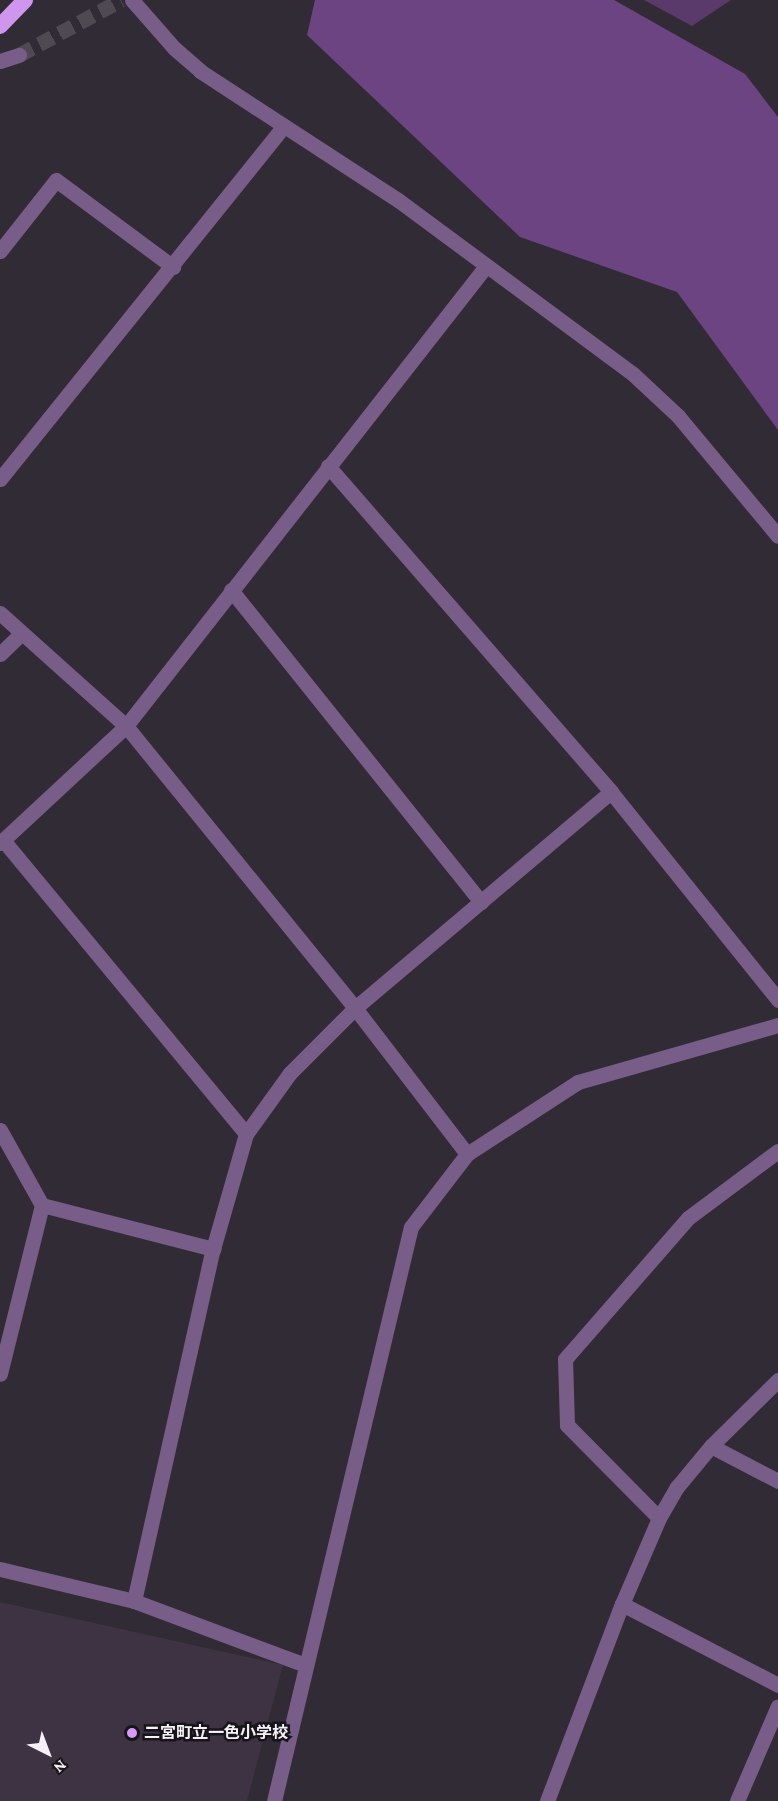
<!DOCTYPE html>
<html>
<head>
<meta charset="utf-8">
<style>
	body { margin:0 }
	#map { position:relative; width:778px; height:1801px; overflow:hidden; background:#312b35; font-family:"Crimson Pro","Noto Sans JP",serif }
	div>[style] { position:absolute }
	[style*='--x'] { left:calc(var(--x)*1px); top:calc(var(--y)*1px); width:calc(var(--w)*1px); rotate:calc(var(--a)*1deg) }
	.built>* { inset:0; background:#3d3343 }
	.green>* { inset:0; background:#5a396b }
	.forest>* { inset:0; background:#6c4482 }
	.tertiary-tunnel>* { height:15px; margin-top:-7.5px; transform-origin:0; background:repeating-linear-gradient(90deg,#4f4952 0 15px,transparent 0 23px) }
	.minor>* { height:15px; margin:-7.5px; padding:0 7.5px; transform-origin:7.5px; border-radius:7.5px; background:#795d89 }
	.tertiary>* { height:15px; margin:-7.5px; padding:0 7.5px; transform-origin:7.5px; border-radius:7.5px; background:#795d89 }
	.trunk>* { height:16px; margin:-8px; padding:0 8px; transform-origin:8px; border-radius:8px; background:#cf96ee }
	.dots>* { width:16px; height:16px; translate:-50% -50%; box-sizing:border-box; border:3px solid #171519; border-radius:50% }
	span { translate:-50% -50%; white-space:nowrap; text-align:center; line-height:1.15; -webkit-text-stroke:5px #171519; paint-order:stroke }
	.poi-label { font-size:16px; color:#f6f1f8; font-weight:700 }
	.left { translate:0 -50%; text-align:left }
	.north { position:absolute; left:18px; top:1723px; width:60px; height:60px; -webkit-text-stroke:4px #171519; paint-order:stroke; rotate:138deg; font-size:16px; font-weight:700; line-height:24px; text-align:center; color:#f6f1f8 }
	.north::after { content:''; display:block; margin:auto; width:21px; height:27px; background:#f6f1f8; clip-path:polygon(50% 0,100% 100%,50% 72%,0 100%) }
</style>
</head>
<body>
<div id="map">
	<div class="built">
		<div style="clip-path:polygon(0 1602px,283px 1665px,247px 1801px,0 1801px)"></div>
	</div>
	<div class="green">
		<div style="clip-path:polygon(644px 0,731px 0,692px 26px)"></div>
	</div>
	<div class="forest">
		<div style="clip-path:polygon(315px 0,614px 0,745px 74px,778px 117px,778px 430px,677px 292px,520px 237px,307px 35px)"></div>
	</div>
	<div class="tertiary-tunnel">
		<div style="--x:19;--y:55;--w:116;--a:-28.3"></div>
	</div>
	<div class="minor">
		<div style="--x:0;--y:251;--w:90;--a:-51.7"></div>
		<div style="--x:56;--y:180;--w:146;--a:36.6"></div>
		<div style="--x:328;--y:466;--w:432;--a:49"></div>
		<div style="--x:611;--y:792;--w:267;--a:51.2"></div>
		<div style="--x:231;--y:590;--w:400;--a:51.3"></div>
		<div style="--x:0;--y:613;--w:169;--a:41.9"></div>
		<div style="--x:126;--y:726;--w:363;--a:50.9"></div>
		<div style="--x:355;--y:1008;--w:184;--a:52.5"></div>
		<div style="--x:3;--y:840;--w:381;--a:50.4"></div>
		<div style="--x:0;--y:843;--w:172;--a:-42.9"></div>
		<div style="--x:126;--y:726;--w:584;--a:-51.95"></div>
		<div style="--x:0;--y:1130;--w:86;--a:60.8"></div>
		<div style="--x:42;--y:1205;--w:174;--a:104"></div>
		<div style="--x:42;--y:1205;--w:177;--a:14.4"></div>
		<div style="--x:711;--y:1446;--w:76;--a:27.6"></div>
		<div style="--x:659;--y:1518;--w:131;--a:-134.7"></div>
		<div style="--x:567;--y:1425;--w:66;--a:-91.7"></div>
		<div style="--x:565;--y:1359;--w:187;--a:-48.9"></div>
		<div style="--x:688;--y:1218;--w:112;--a:-36.7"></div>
		<div style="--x:0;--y:1569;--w:138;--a:13.4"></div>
		<div style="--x:134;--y:1601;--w:183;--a:20.5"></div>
		<div style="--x:134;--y:1601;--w:361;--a:-77.4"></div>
		<div style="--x:213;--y:1249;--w:120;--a:-74"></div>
		<div style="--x:246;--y:1134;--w:75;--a:-54.2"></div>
		<div style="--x:290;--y:1073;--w:92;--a:-45"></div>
		<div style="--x:355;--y:1008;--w:335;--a:-40.2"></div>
		<div style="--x:622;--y:1604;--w:176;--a:27.4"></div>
		<div style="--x:737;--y:1801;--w:103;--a:-66.7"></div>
	</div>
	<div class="tertiary">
		<div style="--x:132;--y:0;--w:64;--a:48.8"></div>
		<div style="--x:174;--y:48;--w:35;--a:41"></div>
		<div style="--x:200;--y:71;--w:236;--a:33.1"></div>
		<div style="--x:398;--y:200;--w:292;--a:36.5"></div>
		<div style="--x:633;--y:374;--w:62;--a:43"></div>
		<div style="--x:678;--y:416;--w:156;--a:50.2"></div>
		<div style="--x:0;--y:61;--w:20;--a:-18"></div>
		<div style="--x:0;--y:479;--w:453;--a:-51.2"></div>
		<div style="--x:0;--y:654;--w:30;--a:-44"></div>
		<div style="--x:274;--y:1801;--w:590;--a:-76.58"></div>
		<div style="--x:411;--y:1227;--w:92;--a:-52.5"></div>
		<div style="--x:467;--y:1154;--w:132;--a:-33"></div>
		<div style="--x:578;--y:1082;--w:208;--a:-15.9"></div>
		<div style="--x:547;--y:1801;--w:211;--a:-69.2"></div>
		<div style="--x:622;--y:1604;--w:94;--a:-66.7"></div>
		<div style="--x:659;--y:1518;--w:36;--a:-60"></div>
		<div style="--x:677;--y:1487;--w:53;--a:-50.3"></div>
		<div style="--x:711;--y:1446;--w:94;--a:-44.6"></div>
	</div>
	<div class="trunk">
		<div style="--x:0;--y:26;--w:36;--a:-46"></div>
	</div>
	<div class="dots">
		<div style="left:132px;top:1733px;background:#d79bf9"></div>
	</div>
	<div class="poi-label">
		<span class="left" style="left:144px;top:1733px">二宮町立一色小学校</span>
	</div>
	<div class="north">N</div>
</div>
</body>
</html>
